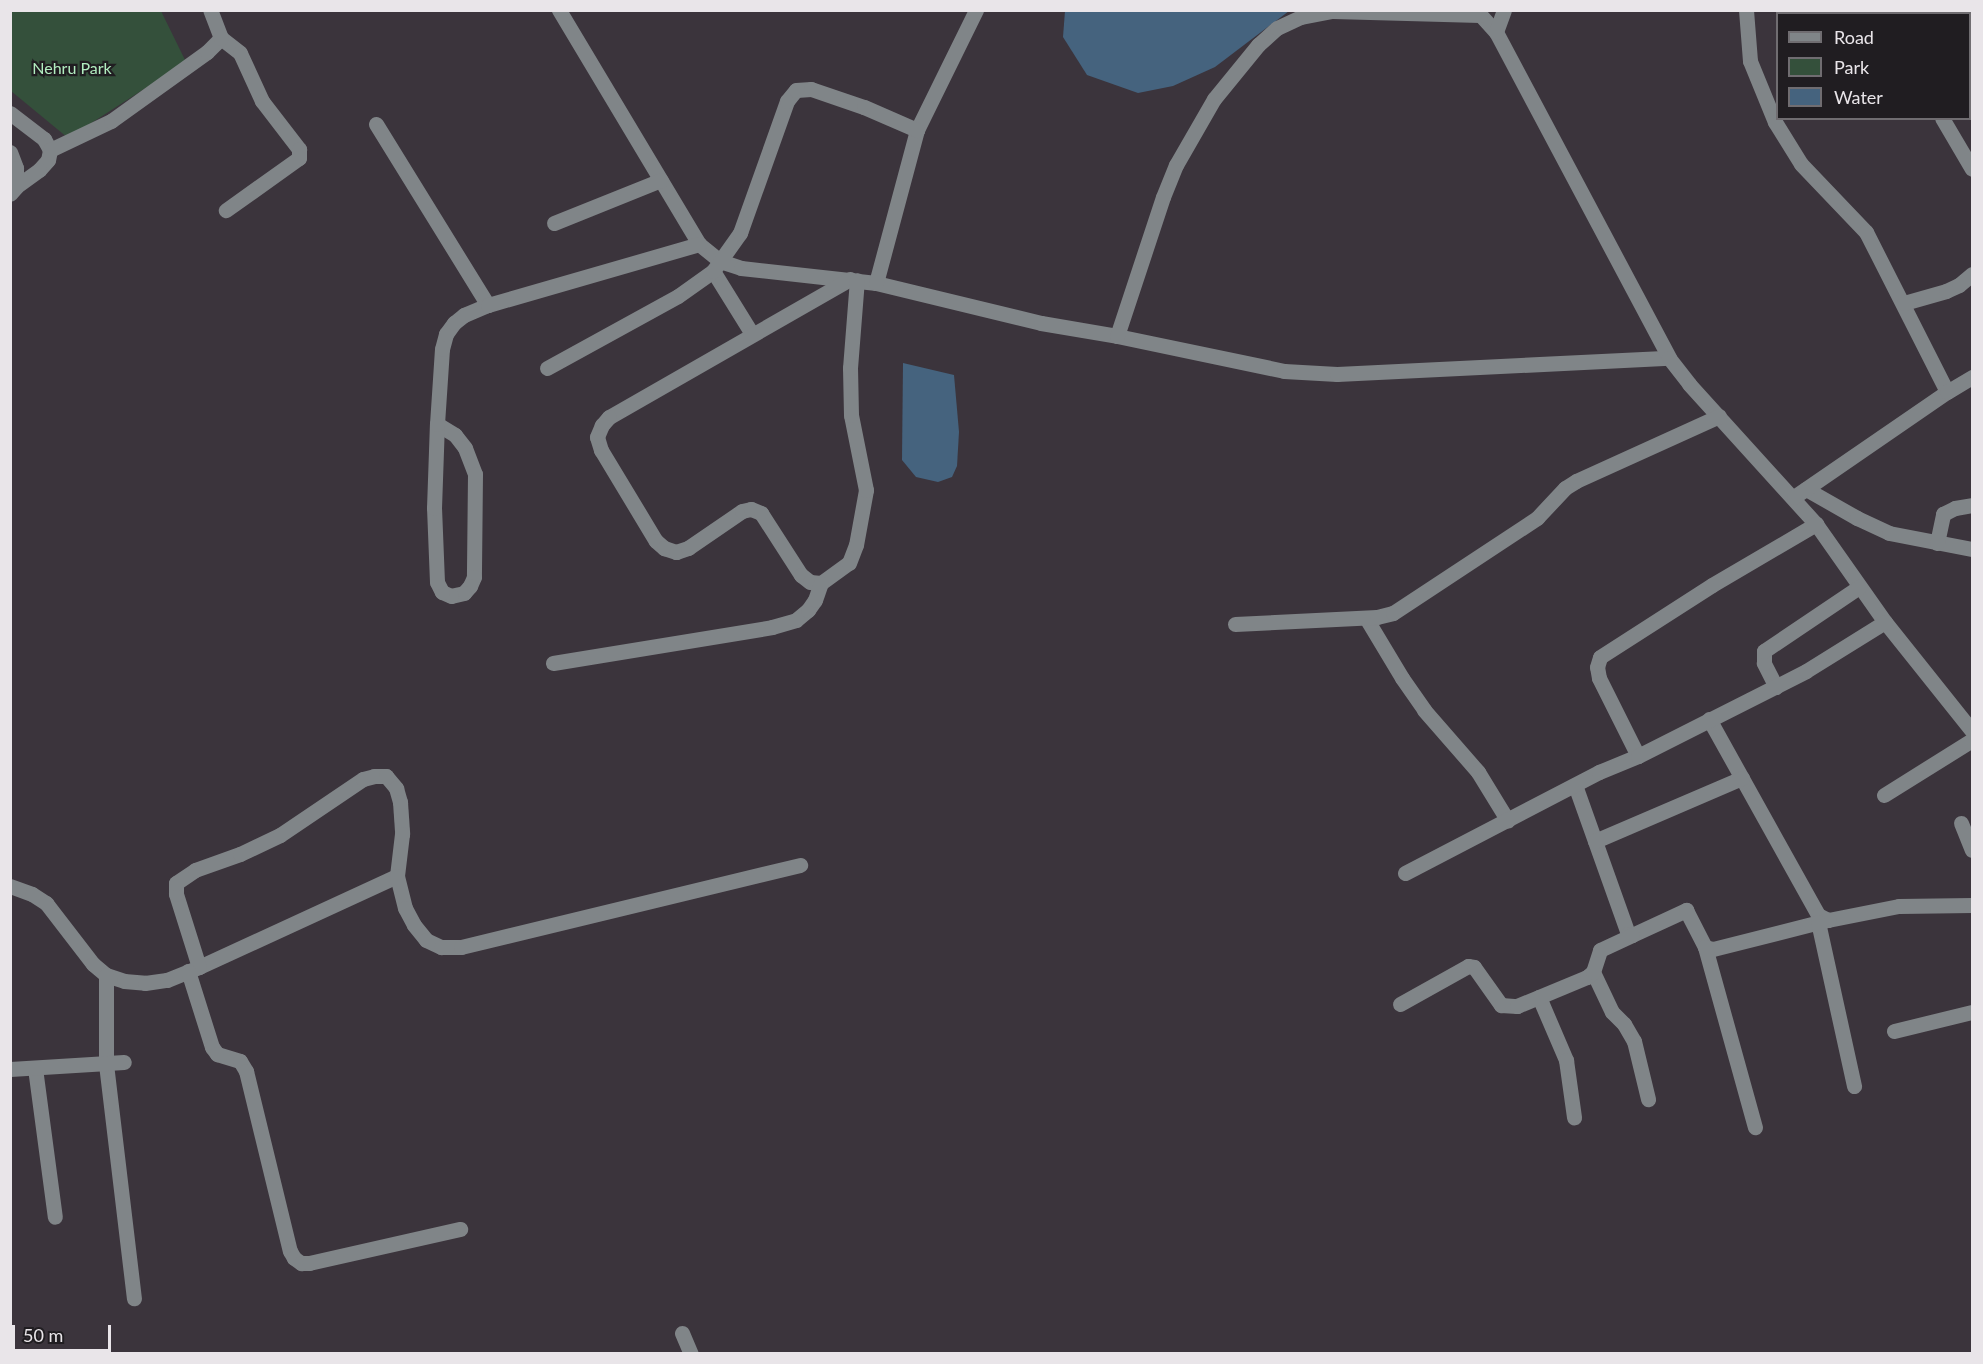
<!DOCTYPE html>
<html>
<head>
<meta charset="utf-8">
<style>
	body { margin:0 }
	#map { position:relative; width:1983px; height:1364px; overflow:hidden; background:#3b343c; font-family:Lato,sans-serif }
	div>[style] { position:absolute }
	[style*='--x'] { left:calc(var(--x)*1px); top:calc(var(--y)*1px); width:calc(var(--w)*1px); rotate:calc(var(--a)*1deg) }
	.green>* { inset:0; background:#34503b }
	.water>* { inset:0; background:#45637e }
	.minor>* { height:15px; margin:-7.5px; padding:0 7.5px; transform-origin:7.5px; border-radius:7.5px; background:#808588 }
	span { translate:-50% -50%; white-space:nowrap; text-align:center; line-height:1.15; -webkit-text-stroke:4.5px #201d21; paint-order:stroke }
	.park-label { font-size:16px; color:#b1ecbf }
	.frame { position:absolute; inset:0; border:12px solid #e9e5e9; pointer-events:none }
	.legend { position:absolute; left:1776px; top:12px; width:195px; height:108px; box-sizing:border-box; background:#201d21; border:2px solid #706d71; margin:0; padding:8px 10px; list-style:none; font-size:18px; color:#e9e5e9 }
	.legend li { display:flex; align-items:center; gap:12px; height:30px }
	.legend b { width:30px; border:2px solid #706d71 }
	.scale { position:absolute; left:12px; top:1325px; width:99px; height:27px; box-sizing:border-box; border:3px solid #e9e5e9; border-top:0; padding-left:8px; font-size:18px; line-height:21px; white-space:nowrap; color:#e9e5e9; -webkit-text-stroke:4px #201d21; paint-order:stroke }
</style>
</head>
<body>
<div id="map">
	<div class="green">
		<div style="clip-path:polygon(10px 11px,161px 11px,186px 62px,68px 138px,11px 91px)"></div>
	</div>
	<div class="water">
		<div style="clip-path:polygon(1065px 11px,1289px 11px,1215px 67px,1173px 86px,1138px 93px,1087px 75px,1063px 37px)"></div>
		<div style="clip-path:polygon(903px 363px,954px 375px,959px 432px,957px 466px,952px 477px,938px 482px,916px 477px,902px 460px)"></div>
	</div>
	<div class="minor">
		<div style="--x:559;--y:10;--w:273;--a:59.1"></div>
		<div style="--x:699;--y:244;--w:27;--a:39"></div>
		<div style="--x:720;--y:261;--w:22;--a:18"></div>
		<div style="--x:741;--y:268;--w:136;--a:6.3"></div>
		<div style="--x:876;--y:283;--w:170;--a:13.6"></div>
		<div style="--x:1041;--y:323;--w:77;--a:9.7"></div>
		<div style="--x:1117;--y:336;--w:171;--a:11.8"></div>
		<div style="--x:1284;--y:371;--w:53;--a:3.2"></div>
		<div style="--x:1337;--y:374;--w:332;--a:-2.8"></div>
		<div style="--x:1476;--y:10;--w:30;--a:48"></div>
		<div style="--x:1496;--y:32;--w:369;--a:62"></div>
		<div style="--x:1669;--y:358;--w:33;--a:52"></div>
		<div style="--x:1689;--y:384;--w:189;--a:47.8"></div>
		<div style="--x:1816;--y:524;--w:120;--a:54.9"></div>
		<div style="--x:1885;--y:622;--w:139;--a:51.4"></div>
		<div style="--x:1746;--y:10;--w:51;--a:85.5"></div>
		<div style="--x:1750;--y:61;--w:66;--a:67.7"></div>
		<div style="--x:1775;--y:122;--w:49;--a:58.2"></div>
		<div style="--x:1801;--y:164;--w:94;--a:46.3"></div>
		<div style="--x:1866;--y:232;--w:179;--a:63.1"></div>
		<div style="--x:1964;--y:10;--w:4;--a:76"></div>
		<div style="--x:1935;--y:14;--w:6;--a:-39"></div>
		<div style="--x:1970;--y:25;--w:8;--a:76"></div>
		<div style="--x:1496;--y:32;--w:23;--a:-70"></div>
		<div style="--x:221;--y:38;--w:24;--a:38"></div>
		<div style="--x:240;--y:53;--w:53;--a:65.4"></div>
		<div style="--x:262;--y:101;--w:61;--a:52.4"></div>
		<div style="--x:299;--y:149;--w:9;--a:90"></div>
		<div style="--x:299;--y:158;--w:90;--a:144.5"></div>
		<div style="--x:10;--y:113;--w:43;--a:37.4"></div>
		<div style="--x:44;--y:139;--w:13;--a:61"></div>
		<div style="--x:50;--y:150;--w:10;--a:101"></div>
		<div style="--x:48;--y:160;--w:13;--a:132"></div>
		<div style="--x:39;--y:170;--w:29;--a:144"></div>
		<div style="--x:16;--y:187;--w:9;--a:131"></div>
		<div style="--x:1942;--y:118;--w:59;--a:59.5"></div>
		<div style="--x:376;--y:124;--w:213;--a:58.3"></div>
		<div style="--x:50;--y:150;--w:68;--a:-25.4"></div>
		<div style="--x:111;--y:121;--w:118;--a:-35.7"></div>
		<div style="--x:207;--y:52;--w:20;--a:-45"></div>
		<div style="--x:221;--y:38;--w:30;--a:-111"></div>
		<div style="--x:10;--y:152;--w:17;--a:69"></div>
		<div style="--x:16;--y:168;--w:19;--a:90"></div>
		<div style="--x:554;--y:223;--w:115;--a:-21.9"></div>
		<div style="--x:713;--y:271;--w:74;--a:58.2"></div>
		<div style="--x:850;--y:279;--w:278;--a:150.2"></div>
		<div style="--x:609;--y:417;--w:11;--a:131"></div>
		<div style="--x:602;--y:425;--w:13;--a:113"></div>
		<div style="--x:597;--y:437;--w:14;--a:73"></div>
		<div style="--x:601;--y:450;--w:106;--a:58.9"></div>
		<div style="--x:656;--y:541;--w:11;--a:41"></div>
		<div style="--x:664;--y:548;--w:13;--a:18"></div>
		<div style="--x:676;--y:552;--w:13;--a:-18"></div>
		<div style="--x:688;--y:548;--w:65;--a:-34.4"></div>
		<div style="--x:742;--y:511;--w:9;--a:-13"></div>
		<div style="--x:751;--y:509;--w:11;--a:22"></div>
		<div style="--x:761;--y:513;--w:74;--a:57.2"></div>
		<div style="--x:801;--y:575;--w:11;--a:38"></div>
		<div style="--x:810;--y:582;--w:11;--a:5"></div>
		<div style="--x:821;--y:583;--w:34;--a:-36"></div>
		<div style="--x:849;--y:563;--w:19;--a:-69"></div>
		<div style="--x:856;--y:545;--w:56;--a:-79.7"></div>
		<div style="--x:866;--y:490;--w:76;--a:-101.3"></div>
		<div style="--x:851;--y:415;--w:47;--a:-91.2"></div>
		<div style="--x:850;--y:368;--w:88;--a:-85.5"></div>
		<div style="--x:876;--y:283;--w:158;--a:-75"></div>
		<div style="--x:917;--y:130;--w:134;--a:-63.8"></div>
		<div style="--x:1904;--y:303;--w:44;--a:-15.9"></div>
		<div style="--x:1946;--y:291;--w:14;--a:-25"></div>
		<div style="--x:1959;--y:285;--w:17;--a:-40"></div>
		<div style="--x:1117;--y:336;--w:146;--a:-71.7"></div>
		<div style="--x:1163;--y:197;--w:35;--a:-68"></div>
		<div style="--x:1176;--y:165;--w:76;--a:-60.1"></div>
		<div style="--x:1214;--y:99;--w:70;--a:-50.8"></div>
		<div style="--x:1258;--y:45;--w:25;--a:-42"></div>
		<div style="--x:1277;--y:28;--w:26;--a:-25"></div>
		<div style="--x:1301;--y:17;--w:33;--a:-11"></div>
		<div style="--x:1333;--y:11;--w:147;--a:1.6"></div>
		<div style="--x:547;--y:368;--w:149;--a:-28.8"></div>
		<div style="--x:678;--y:296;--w:43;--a:-35.5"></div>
		<div style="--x:713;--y:271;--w:47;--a:-54.6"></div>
		<div style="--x:740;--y:233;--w:140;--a:-70.4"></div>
		<div style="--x:787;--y:101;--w:14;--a:-51"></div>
		<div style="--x:796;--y:90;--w:15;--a:-4"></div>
		<div style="--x:811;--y:89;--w:56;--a:18.8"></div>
		<div style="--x:864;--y:107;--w:58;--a:23.5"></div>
		<div style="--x:437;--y:424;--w:21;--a:31"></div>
		<div style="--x:455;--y:435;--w:16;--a:52"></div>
		<div style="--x:465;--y:448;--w:28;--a:69"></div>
		<div style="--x:475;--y:474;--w:103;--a:90.6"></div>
		<div style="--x:474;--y:577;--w:10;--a:114"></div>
		<div style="--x:470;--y:586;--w:9;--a:131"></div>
		<div style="--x:464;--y:593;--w:13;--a:167"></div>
		<div style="--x:451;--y:596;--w:10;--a:-156"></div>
		<div style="--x:442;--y:592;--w:11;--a:-117"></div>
		<div style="--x:437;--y:582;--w:74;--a:-92.3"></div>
		<div style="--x:434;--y:508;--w:84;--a:-88"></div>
		<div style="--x:437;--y:424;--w:75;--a:-86.2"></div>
		<div style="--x:442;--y:349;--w:16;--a:-75"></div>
		<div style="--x:446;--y:334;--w:14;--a:-54"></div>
		<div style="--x:454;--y:323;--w:13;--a:-39"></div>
		<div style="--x:464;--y:315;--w:26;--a:-23"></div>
		<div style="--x:488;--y:305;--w:220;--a:-16.1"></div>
		<div style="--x:1806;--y:489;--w:59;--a:29.6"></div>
		<div style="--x:1857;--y:518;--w:35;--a:25"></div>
		<div style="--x:1889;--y:533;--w:85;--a:10.9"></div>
		<div style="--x:1794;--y:497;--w:186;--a:-34.5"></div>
		<div style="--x:1947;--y:392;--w:29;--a:-31"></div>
		<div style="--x:1937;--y:543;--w:30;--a:-78"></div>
		<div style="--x:1943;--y:514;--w:13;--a:-27"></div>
		<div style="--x:1955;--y:508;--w:17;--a:-10"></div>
		<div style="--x:1366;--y:618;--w:70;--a:59"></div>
		<div style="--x:1402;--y:678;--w:39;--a:55"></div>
		<div style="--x:1424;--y:710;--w:82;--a:48.9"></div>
		<div style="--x:1478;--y:772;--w:57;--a:58.5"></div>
		<div style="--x:1235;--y:624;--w:142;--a:-2.8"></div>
		<div style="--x:1377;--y:617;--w:16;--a:-14"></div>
		<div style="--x:1393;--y:613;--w:173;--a:-33.4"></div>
		<div style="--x:1537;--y:518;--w:41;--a:-47"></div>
		<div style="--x:1565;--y:488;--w:13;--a:-32"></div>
		<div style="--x:1576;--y:481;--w:157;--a:-24.4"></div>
		<div style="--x:553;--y:663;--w:222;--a:-9.3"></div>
		<div style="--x:772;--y:627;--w:25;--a:-16"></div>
		<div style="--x:796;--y:620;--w:16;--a:-40"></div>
		<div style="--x:808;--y:610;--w:12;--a:-55"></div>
		<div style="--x:815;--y:600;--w:18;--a:-71"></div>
		<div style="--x:1776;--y:687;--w:27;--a:-117"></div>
		<div style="--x:1764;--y:663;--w:12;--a:-90"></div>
		<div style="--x:1764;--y:651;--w:115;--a:-34"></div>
		<div style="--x:1709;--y:719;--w:224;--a:60.9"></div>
		<div style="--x:1818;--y:915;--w:11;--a:27"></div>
		<div style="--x:1828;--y:920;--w:72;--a:-11.2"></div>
		<div style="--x:1899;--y:906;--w:73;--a:-0.8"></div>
		<div style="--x:1638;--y:756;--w:87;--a:-116.6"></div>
		<div style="--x:1599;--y:678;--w:11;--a:-100"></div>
		<div style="--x:1597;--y:667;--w:10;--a:-73"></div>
		<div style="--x:1600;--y:657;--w:133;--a:-32.7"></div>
		<div style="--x:1712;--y:585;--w:121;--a:-30.4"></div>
		<div style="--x:1575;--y:785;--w:158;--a:70.4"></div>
		<div style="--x:1628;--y:934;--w:4;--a:14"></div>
		<div style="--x:1632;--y:935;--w:60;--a:-24.8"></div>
		<div style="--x:1686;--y:910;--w:42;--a:62.8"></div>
		<div style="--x:1705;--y:947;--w:8;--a:14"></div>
		<div style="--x:1713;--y:949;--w:119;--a:-14.2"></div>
		<div style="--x:1884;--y:795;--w:104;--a:-32"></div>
		<div style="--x:1961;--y:823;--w:29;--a:68"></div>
		<div style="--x:1595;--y:841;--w:160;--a:-23.2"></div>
		<div style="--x:1405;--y:873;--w:219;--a:-27.5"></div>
		<div style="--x:1599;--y:772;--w:42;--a:-22.3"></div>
		<div style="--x:1638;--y:756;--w:188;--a:-26.8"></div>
		<div style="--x:1806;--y:671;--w:93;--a:-31.8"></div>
		<div style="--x:10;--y:886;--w:23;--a:20"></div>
		<div style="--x:32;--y:894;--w:17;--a:33"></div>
		<div style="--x:46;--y:903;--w:77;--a:52.4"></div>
		<div style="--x:93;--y:964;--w:17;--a:40"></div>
		<div style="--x:106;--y:975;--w:19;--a:18"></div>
		<div style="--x:124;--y:981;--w:21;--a:5"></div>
		<div style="--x:145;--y:983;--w:22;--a:-8"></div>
		<div style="--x:167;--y:980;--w:35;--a:-22"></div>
		<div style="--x:199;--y:967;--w:218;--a:-24.7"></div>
		<div style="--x:1818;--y:922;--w:168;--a:77.6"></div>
		<div style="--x:1705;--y:947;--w:187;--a:74.5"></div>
		<div style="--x:199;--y:967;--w:77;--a:-107.5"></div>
		<div style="--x:176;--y:894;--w:11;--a:-90"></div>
		<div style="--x:176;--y:883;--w:23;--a:-34"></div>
		<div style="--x:195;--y:870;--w:48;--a:-19.6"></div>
		<div style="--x:240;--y:854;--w:44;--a:-25.4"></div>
		<div style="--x:280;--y:835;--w:100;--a:-34"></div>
		<div style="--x:363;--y:779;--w:11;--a:-15"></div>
		<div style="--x:374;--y:776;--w:12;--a:0"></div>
		<div style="--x:386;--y:776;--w:16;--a:50"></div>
		<div style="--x:396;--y:788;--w:15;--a:74"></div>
		<div style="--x:400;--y:802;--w:32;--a:86"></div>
		<div style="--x:402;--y:834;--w:42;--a:96.8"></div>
		<div style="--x:397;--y:876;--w:33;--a:76"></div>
		<div style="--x:405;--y:908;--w:19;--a:62"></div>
		<div style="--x:414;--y:925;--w:19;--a:51"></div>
		<div style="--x:426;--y:940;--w:17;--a:25"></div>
		<div style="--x:441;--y:947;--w:20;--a:0"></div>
		<div style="--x:461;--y:947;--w:349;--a:-13.6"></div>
		<div style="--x:188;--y:971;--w:80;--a:72.5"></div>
		<div style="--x:212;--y:1047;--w:9;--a:54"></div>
		<div style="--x:217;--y:1054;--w:24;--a:17"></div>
		<div style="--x:240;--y:1061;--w:12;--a:59"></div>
		<div style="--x:246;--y:1071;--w:185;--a:76.3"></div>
		<div style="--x:290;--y:1251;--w:8;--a:60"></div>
		<div style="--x:294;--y:1258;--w:9;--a:36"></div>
		<div style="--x:301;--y:1263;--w:8;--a:0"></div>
		<div style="--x:309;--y:1263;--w:155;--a:-12.7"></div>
		<div style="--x:1593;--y:972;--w:44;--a:64.6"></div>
		<div style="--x:1612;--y:1012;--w:17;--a:45"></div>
		<div style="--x:1624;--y:1024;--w:20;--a:60"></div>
		<div style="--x:1634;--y:1041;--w:60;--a:76.4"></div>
		<div style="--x:106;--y:975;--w:89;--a:90"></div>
		<div style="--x:106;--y:1064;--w:236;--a:83.2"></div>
		<div style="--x:1539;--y:997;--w:69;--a:66.8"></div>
		<div style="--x:1566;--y:1060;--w:58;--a:82"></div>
		<div style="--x:1400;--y:1004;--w:78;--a:-29.2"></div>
		<div style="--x:1468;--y:966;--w:6;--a:9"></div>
		<div style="--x:1474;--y:967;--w:47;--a:54.6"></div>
		<div style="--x:1501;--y:1005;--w:16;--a:4"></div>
		<div style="--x:1517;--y:1006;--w:76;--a:-22.5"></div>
		<div style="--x:1587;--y:977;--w:8;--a:-40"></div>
		<div style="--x:1593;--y:972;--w:23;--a:-72"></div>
		<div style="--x:1600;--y:950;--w:35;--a:-25"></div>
		<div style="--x:1894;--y:1031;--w:80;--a:-13.7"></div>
		<div style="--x:35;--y:1068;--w:150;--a:82.4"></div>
		<div style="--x:10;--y:1069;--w:114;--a:-3.5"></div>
		<div style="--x:682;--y:1333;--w:23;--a:67"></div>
	</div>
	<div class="park-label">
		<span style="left:72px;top:68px">Nehru Park</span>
	</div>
	<div class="frame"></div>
	<ul class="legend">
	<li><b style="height:8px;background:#808588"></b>Road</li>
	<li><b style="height:16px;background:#34503b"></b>Park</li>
	<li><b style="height:16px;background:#45637e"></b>Water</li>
	</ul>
	<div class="scale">50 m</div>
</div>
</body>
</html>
